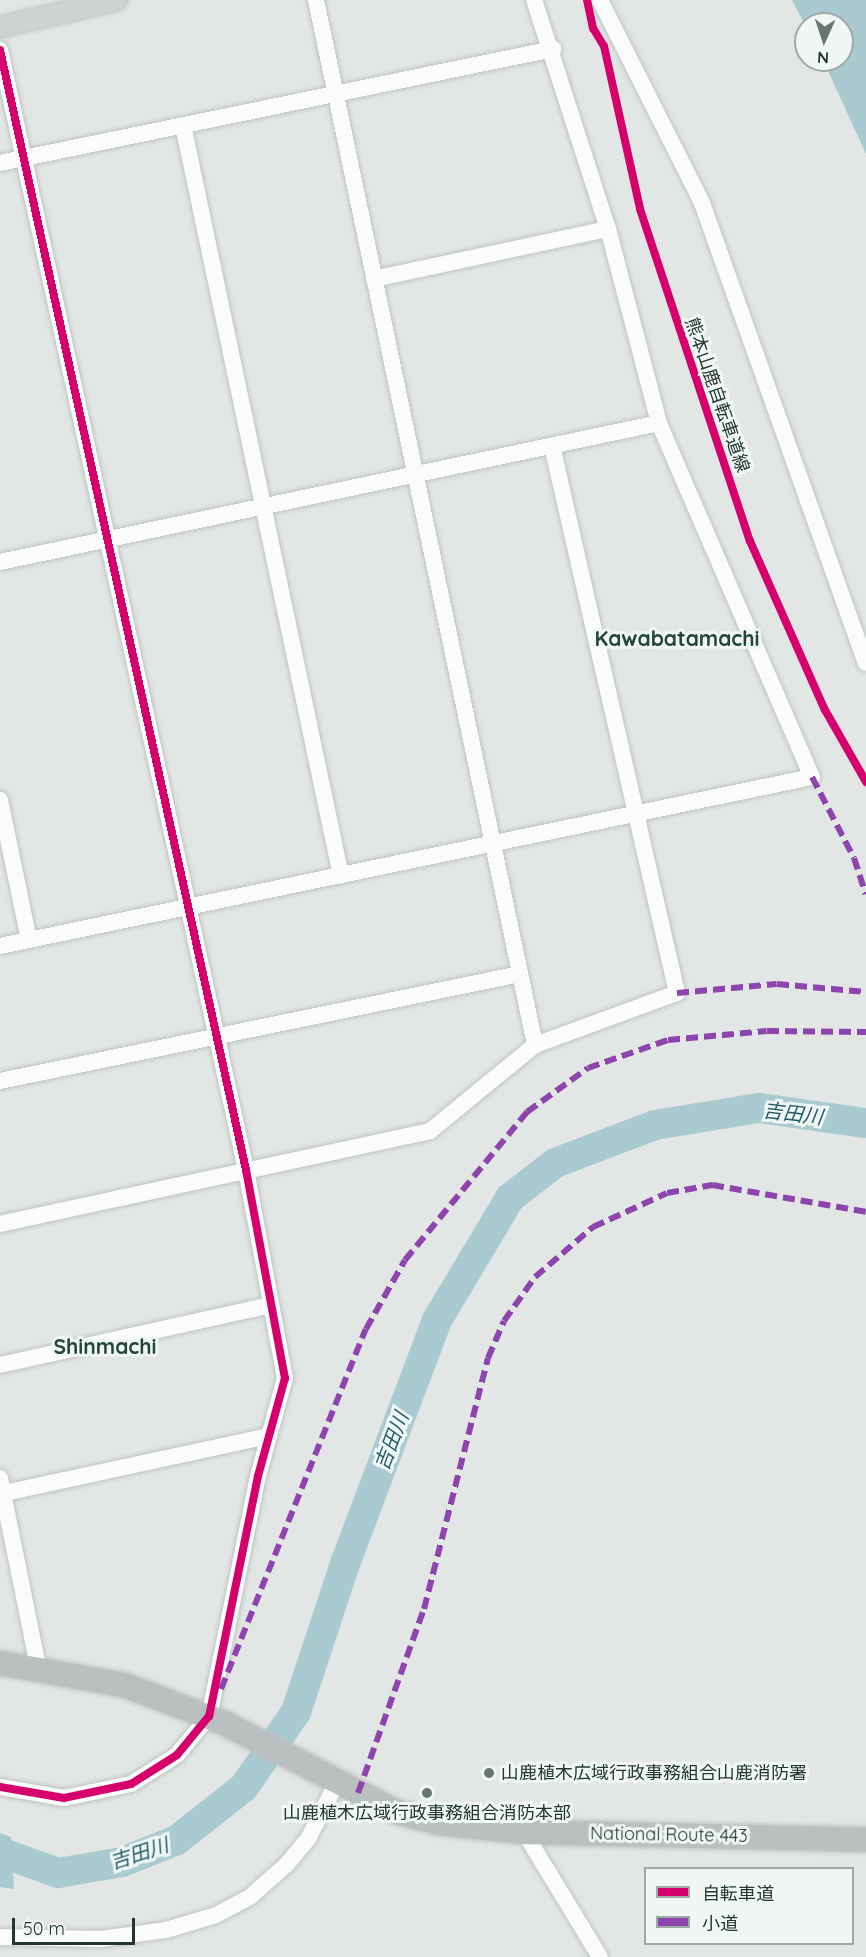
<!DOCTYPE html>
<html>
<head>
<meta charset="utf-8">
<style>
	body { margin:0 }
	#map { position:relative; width:866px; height:1957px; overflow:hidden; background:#e2e7e5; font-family:Quicksand,"Noto Sans JP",sans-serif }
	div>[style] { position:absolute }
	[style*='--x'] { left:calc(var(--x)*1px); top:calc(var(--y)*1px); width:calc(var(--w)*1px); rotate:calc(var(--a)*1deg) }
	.water>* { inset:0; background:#a8cad0 }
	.river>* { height:30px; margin:-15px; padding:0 15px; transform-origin:15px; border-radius:15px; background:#a8cad0 }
	.roads { filter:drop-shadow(0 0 2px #bfc4c2) drop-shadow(0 0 2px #bfc4c2) }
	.minor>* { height:16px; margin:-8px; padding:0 8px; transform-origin:8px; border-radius:8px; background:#fbfbfb }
	.major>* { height:20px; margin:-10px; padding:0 10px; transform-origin:10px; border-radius:10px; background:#cdd3d1 }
	.highway>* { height:24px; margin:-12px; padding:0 12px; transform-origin:12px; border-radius:12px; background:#bac0bf }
	.quiet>* { height:6px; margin-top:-3px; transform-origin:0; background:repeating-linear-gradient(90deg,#8e44ad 0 12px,transparent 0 18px) }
	.cycleway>* { height:8px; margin:-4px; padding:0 4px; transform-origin:4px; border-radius:4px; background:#d6006c }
	.dots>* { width:16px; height:16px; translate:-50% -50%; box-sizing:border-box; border:3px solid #f0f6f3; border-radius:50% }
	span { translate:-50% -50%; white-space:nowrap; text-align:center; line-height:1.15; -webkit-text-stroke:6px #f0f6f3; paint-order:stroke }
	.street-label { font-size:18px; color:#233732 }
	.poi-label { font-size:18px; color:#233732 }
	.left { translate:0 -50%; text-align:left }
	.water-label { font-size:20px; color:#255e6b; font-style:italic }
	.quarter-label { font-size:21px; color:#22463e; font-weight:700 }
	.legend { position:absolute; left:644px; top:1867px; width:210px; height:78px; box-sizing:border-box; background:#f0f6f3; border:2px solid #9eaaa6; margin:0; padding:8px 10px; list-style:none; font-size:18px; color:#233732 }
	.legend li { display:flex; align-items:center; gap:12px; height:30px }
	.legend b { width:30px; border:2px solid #9eaaa6 }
	.north { position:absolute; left:794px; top:12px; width:60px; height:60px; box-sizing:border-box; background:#f0f6f3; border:2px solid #9eaaa6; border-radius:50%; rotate:183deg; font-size:16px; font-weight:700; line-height:24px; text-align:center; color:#233732 }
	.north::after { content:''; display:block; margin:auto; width:21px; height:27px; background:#667571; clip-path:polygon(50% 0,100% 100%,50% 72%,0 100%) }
	.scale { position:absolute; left:12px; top:1918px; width:123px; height:27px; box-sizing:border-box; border:3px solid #233732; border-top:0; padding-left:8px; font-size:18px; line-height:21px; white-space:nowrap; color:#233732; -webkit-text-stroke:4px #f0f6f3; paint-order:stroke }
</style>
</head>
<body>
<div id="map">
	<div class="water">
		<div style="clip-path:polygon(792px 0,866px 0,866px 154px,823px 60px,842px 60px,842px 24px,806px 27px)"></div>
		<div style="clip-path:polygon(0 1833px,11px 1837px,14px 1889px,0 1887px)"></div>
	</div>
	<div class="river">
		<div style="--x:0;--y:1852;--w:62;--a:19.9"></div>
		<div style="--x:58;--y:1873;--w:65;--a:-9.8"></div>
		<div style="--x:122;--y:1862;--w:59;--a:-21.8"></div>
		<div style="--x:177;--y:1840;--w:85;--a:-38.3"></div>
		<div style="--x:244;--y:1787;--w:91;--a:-55.3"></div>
		<div style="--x:296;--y:1712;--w:159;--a:-71.7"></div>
		<div style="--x:346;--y:1561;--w:258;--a:-69.3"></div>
		<div style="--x:437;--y:1320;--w:142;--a:-59.1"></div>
		<div style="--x:510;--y:1198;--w:57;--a:-37.9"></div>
		<div style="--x:555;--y:1163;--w:107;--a:-20.8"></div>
		<div style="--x:655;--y:1125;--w:105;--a:-9.3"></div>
		<div style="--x:759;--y:1108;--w:108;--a:8"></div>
	</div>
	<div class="roads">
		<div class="minor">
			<div style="--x:316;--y:0;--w:1068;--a:78.16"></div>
			<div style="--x:600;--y:0;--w:227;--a:63.3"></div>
			<div style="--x:702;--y:203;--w:488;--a:70.4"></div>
			<div style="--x:0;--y:50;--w:1147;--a:77.61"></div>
			<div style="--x:246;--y:1170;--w:212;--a:79.4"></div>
			<div style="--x:285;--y:1378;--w:102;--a:105.4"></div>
			<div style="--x:258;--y:1476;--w:245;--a:101.5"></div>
			<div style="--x:209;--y:1716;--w:50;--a:129.4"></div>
			<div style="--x:177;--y:1755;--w:54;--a:147.8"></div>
			<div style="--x:131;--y:1784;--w:68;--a:168.2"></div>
			<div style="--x:64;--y:1798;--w:65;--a:-170.2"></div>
			<div style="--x:183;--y:125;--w:767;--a:78.12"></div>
			<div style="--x:0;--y:163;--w:565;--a:-11.65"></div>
			<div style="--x:374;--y:279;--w:239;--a:-12.1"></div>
			<div style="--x:0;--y:562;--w:673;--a:-11.91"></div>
			<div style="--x:0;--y:800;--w:143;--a:78.3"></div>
			<div style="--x:0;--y:946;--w:829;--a:-11.76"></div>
			<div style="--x:812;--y:777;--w:386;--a:-113.4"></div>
			<div style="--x:659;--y:423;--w:201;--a:-104.7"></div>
			<div style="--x:608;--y:229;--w:241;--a:-107.9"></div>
			<div style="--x:0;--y:1081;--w:531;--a:-11.63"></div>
			<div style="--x:0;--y:1224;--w:440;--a:-12.2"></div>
			<div style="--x:430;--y:1131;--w:136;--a:-39.3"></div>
			<div style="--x:535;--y:1045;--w:151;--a:-20.1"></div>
			<div style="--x:677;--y:993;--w:561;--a:-102.87"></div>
			<div style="--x:0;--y:1365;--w:278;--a:-12.5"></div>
			<div style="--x:0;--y:1478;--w:193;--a:78.6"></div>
			<div style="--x:0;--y:1494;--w:275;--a:-12.2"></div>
			<div style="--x:524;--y:1832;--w:146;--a:58.7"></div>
			<div style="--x:0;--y:1937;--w:101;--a:1.1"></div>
			<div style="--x:101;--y:1939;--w:66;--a:-7.9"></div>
			<div style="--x:166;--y:1930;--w:52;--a:-16.7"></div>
			<div style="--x:216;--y:1915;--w:40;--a:-28"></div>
			<div style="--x:251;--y:1896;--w:48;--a:-41.6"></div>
			<div style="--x:287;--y:1864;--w:33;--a:-50"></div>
			<div style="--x:308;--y:1839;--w:64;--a:-63"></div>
		</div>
		<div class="major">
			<div style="--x:0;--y:27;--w:120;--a:-13"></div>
		</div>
		<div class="highway">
			<div style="--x:0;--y:1663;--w:126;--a:10.1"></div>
			<div style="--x:124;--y:1685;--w:105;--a:20.7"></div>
			<div style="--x:222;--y:1722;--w:197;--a:27.2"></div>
			<div style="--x:397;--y:1812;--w:43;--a:14.7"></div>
			<div style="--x:439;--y:1823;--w:85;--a:6"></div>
			<div style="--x:524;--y:1832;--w:342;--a:1.3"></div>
		</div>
	</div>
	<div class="quiet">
		<div style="--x:812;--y:777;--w:91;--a:62.6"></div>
		<div style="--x:854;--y:858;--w:38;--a:72"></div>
		<div style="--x:677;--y:993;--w:100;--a:-5.1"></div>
		<div style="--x:777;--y:984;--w:89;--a:5.1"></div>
		<div style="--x:221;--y:1689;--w:388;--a:-68.1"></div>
		<div style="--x:366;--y:1329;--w:79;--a:-60.5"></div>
		<div style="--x:405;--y:1260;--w:192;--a:-50.5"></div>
		<div style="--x:527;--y:1112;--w:75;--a:-35.8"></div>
		<div style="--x:588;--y:1068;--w:85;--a:-19.3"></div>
		<div style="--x:668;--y:1040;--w:99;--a:-5.2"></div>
		<div style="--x:767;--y:1031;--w:99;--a:0.6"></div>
		<div style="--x:358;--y:1793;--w:195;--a:-70.3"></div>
		<div style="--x:424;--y:1609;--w:259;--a:-75.7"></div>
		<div style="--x:488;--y:1358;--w:40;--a:-66.6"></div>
		<div style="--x:504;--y:1321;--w:54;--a:-54.8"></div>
		<div style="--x:535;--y:1277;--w:77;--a:-40.8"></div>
		<div style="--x:593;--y:1227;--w:81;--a:-24.7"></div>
		<div style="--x:667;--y:1193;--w:46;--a:-10.1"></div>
		<div style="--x:712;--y:1185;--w:156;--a:9.9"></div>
	</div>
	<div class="cycleway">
		<div style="--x:587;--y:0;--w:29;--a:78"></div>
		<div style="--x:593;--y:28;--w:21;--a:59"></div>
		<div style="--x:604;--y:46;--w:167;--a:77.5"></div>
		<div style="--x:640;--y:209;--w:350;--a:71.7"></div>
		<div style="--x:750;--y:541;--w:185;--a:66.1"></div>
		<div style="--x:825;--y:710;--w:83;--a:60.3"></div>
		<div style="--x:0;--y:50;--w:1147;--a:77.61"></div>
		<div style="--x:246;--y:1170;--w:212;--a:79.4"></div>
		<div style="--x:285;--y:1378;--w:102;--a:105.4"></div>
		<div style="--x:258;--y:1476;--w:245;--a:101.5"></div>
		<div style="--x:209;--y:1716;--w:50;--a:129.4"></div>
		<div style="--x:177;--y:1755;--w:54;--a:147.8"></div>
		<div style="--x:131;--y:1784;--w:68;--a:168.2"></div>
		<div style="--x:64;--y:1798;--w:65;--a:-170.2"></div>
	</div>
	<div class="dots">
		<div style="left:489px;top:1773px;background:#667571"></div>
		<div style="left:427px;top:1793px;background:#667571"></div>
	</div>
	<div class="street-label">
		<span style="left:717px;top:395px;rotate:71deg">熊本山鹿自転車道線</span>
		<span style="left:669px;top:1835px;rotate:1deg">National Route 443</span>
	</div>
	<div class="poi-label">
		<span class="left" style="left:501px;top:1773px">山鹿植木広域行政事務組合山鹿消防署</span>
		<span style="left:427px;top:1813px">山鹿植木広域行政事務組合消防本部</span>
	</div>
	<div class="water-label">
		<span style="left:793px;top:1113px;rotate:7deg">吉田川</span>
		<span style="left:391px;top:1441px;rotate:-69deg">吉田川</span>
		<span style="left:139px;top:1853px;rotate:-18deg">吉田川</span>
	</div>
	<div class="quarter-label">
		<span style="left:677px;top:638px">Kawabatamachi</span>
		<span style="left:105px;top:1346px">Shinmachi</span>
	</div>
	<ul class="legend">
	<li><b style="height:8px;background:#d6006c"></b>自転車道</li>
	<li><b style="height:8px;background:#8e44ad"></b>小道</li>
	</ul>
	<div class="north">N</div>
	<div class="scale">50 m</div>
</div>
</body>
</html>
